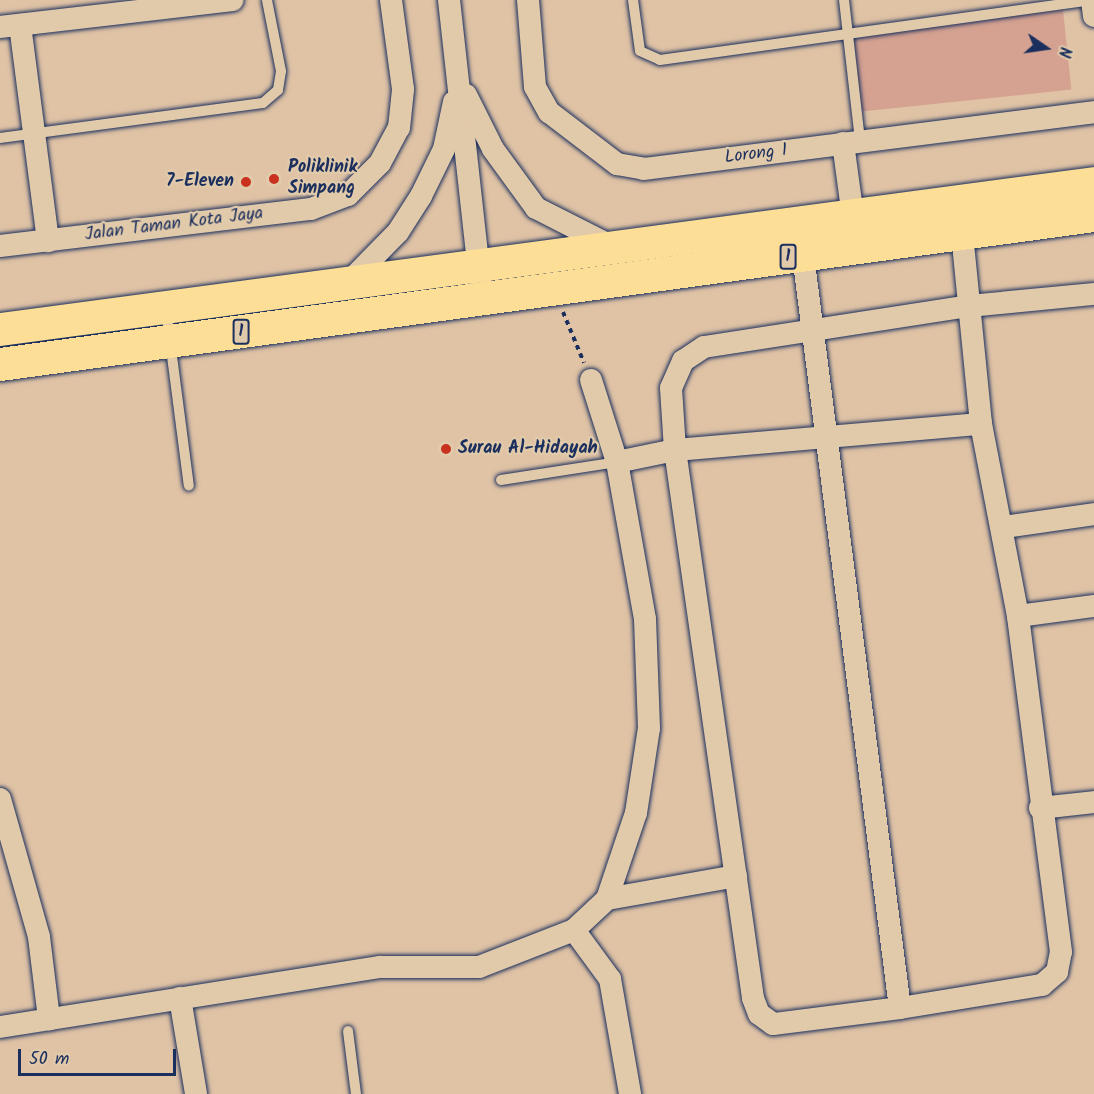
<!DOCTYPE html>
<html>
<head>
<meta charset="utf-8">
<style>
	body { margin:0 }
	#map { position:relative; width:1094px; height:1094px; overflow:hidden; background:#e0c3a5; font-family:Kalam,sans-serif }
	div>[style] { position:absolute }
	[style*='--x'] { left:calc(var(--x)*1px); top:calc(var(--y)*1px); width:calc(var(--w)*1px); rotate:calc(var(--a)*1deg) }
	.building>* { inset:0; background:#d5a291; transform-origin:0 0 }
	.path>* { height:4px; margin-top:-2px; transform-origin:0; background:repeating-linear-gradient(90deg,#1b2f5e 0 4.5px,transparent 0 9px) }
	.roads { filter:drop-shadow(0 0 2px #1b2f5e) drop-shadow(0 0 2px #1b2f5e) }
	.lane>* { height:10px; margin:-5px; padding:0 5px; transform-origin:5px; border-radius:5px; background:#e1caaa }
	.street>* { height:22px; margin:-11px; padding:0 11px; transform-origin:11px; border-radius:11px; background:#e1caaa }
	.highway>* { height:33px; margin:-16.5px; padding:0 16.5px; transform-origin:16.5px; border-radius:16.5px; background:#fcde96 }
	.dots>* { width:16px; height:16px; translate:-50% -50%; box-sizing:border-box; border:3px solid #e1caaa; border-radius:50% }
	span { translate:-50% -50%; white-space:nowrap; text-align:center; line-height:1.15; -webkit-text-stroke:4.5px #e1caaa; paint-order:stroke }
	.shield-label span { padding:2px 4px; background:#e1caaa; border:2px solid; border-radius:4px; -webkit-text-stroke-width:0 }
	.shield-label { font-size:16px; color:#1b2f5e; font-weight:700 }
	.street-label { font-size:18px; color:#1b2f5e }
	.poi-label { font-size:18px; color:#1b2f5e; font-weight:700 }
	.left { translate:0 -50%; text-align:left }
	.right { translate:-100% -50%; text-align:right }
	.north { position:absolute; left:1016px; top:18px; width:60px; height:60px; -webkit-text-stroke:4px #e1caaa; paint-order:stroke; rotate:103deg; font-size:16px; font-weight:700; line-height:24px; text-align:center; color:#1b2f5e }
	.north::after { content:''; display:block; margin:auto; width:21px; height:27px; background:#1b2f5e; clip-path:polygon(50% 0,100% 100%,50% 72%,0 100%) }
	.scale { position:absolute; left:18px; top:1049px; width:158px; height:27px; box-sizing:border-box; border:3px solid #1b2f5e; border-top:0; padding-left:8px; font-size:18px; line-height:21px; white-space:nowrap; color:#1b2f5e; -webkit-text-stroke:4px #e1caaa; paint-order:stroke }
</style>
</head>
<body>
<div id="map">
	<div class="building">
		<div style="left:1063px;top:10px;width:80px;height:211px;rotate:84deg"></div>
	</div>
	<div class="path">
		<div style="--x:563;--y:312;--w:55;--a:67.6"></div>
	</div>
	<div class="roads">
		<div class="lane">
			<div style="--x:633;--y:0;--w:51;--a:82.2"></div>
			<div style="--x:640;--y:51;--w:22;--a:24"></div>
			<div style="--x:660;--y:60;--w:438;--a:-7.9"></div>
			<div style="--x:844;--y:0;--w:142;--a:83.5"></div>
			<div style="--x:0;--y:138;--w:265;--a:-7.6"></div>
			<div style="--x:263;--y:103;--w:20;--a:-41"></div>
			<div style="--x:278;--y:90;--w:19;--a:-81"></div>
			<div style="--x:281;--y:71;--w:72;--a:-101.2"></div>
			<div style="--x:166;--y:310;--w:177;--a:82.6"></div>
			<div style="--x:501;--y:480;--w:117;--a:-8.8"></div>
			<div style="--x:348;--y:1031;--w:64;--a:82.8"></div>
		</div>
		<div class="street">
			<div style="--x:449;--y:0;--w:281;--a:83.7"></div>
			<div style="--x:528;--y:0;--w:87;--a:85.4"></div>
			<div style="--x:535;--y:87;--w:29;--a:61"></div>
			<div style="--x:549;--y:112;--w:86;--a:37.4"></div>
			<div style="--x:617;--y:164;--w:27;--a:10"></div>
			<div style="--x:644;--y:169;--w:454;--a:-7.2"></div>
			<div style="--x:1092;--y:0;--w:16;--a:83"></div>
			<div style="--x:20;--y:25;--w:218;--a:82.6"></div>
			<div style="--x:0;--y:27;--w:234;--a:-6.6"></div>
			<div style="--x:466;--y:95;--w:60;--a:63.4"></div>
			<div style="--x:493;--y:149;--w:73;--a:53.9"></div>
			<div style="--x:536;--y:208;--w:82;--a:26.9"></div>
			<div style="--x:843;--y:143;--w:75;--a:82.3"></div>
			<div style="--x:0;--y:246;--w:313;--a:-6.8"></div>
			<div style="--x:311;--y:209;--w:40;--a:-21"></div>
			<div style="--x:348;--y:195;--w:45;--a:-45"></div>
			<div style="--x:380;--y:163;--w:40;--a:-62"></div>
			<div style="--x:399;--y:128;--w:39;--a:-84"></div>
			<div style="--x:403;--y:89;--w:90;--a:-97.7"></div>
			<div style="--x:803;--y:255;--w:759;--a:82.66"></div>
			<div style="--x:900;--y:1008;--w:144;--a:-9.2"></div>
			<div style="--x:1042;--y:985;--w:20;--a:-41"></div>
			<div style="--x:1057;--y:972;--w:20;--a:-79"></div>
			<div style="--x:1061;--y:952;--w:339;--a:-97.3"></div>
			<div style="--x:1018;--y:616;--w:196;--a:-100.9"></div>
			<div style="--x:981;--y:424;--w:192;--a:-95.7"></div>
			<div style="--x:349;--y:282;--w:70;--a:-45.6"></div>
			<div style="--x:398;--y:232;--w:43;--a:-57.4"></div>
			<div style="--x:421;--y:196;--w:52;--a:-63.9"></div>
			<div style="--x:444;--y:149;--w:48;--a:-78"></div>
			<div style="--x:617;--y:462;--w:59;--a:-11.7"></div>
			<div style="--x:675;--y:450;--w:307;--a:-4.9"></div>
			<div style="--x:1004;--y:527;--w:91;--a:-8.2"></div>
			<div style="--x:1018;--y:616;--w:77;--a:-7.5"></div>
			<div style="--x:0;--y:799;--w:143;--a:74.2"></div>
			<div style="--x:39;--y:937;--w:83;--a:83"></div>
			<div style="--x:1040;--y:808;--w:54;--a:-6.3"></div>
			<div style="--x:607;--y:899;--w:131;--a:-10.1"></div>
			<div style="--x:574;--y:930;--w:61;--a:53.7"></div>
			<div style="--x:610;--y:979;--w:117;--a:80.1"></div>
			<div style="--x:180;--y:998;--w:97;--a:80.5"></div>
			<div style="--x:900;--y:1008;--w:128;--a:172.8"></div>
			<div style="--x:773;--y:1024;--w:17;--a:-144"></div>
			<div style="--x:759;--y:1014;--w:17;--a:-111"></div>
			<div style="--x:753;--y:998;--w:554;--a:-98.1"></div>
			<div style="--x:675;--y:450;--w:62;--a:-93.7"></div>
			<div style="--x:671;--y:388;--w:30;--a:-66"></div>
			<div style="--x:683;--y:361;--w:25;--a:-34"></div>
			<div style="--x:704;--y:347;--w:268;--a:-8.8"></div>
			<div style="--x:969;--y:306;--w:126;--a:-5.5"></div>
			<div style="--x:0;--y:1027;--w:385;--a:-9"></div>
			<div style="--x:380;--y:967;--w:99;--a:0"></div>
			<div style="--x:479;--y:967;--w:102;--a:-21.3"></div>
			<div style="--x:574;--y:930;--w:45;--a:-43.2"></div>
			<div style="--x:607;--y:899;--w:91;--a:-71.4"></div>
			<div style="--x:636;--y:813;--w:86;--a:-81.3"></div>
			<div style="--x:649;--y:728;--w:109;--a:-92.1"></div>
			<div style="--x:645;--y:619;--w:159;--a:-100.1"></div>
			<div style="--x:617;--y:462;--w:86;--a:-107.6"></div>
		</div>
		<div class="highway">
			<div style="--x:0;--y:329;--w:1104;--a:-7.6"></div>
			<div style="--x:0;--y:364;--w:1104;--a:-7.76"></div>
		</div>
	</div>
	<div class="dots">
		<div style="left:274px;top:179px;background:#c8321e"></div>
		<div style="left:246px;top:182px;background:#c8321e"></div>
		<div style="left:446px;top:449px;background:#c8321e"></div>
	</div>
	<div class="shield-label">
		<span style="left:788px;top:257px">1</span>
		<span style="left:241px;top:332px">1</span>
	</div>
	<div class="street-label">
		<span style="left:756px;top:155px;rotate:-7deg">Lorong 1</span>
		<span style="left:174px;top:225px;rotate:-7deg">Jalan Taman Kota Jaya</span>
	</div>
	<div class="poi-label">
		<span class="left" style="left:288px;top:179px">Poliklinik<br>Simpang</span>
		<span class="right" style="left:234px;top:182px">7-Eleven</span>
		<span class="left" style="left:458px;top:449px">Surau Al-Hidayah</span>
	</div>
	<div class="north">N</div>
	<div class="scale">50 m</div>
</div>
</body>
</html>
